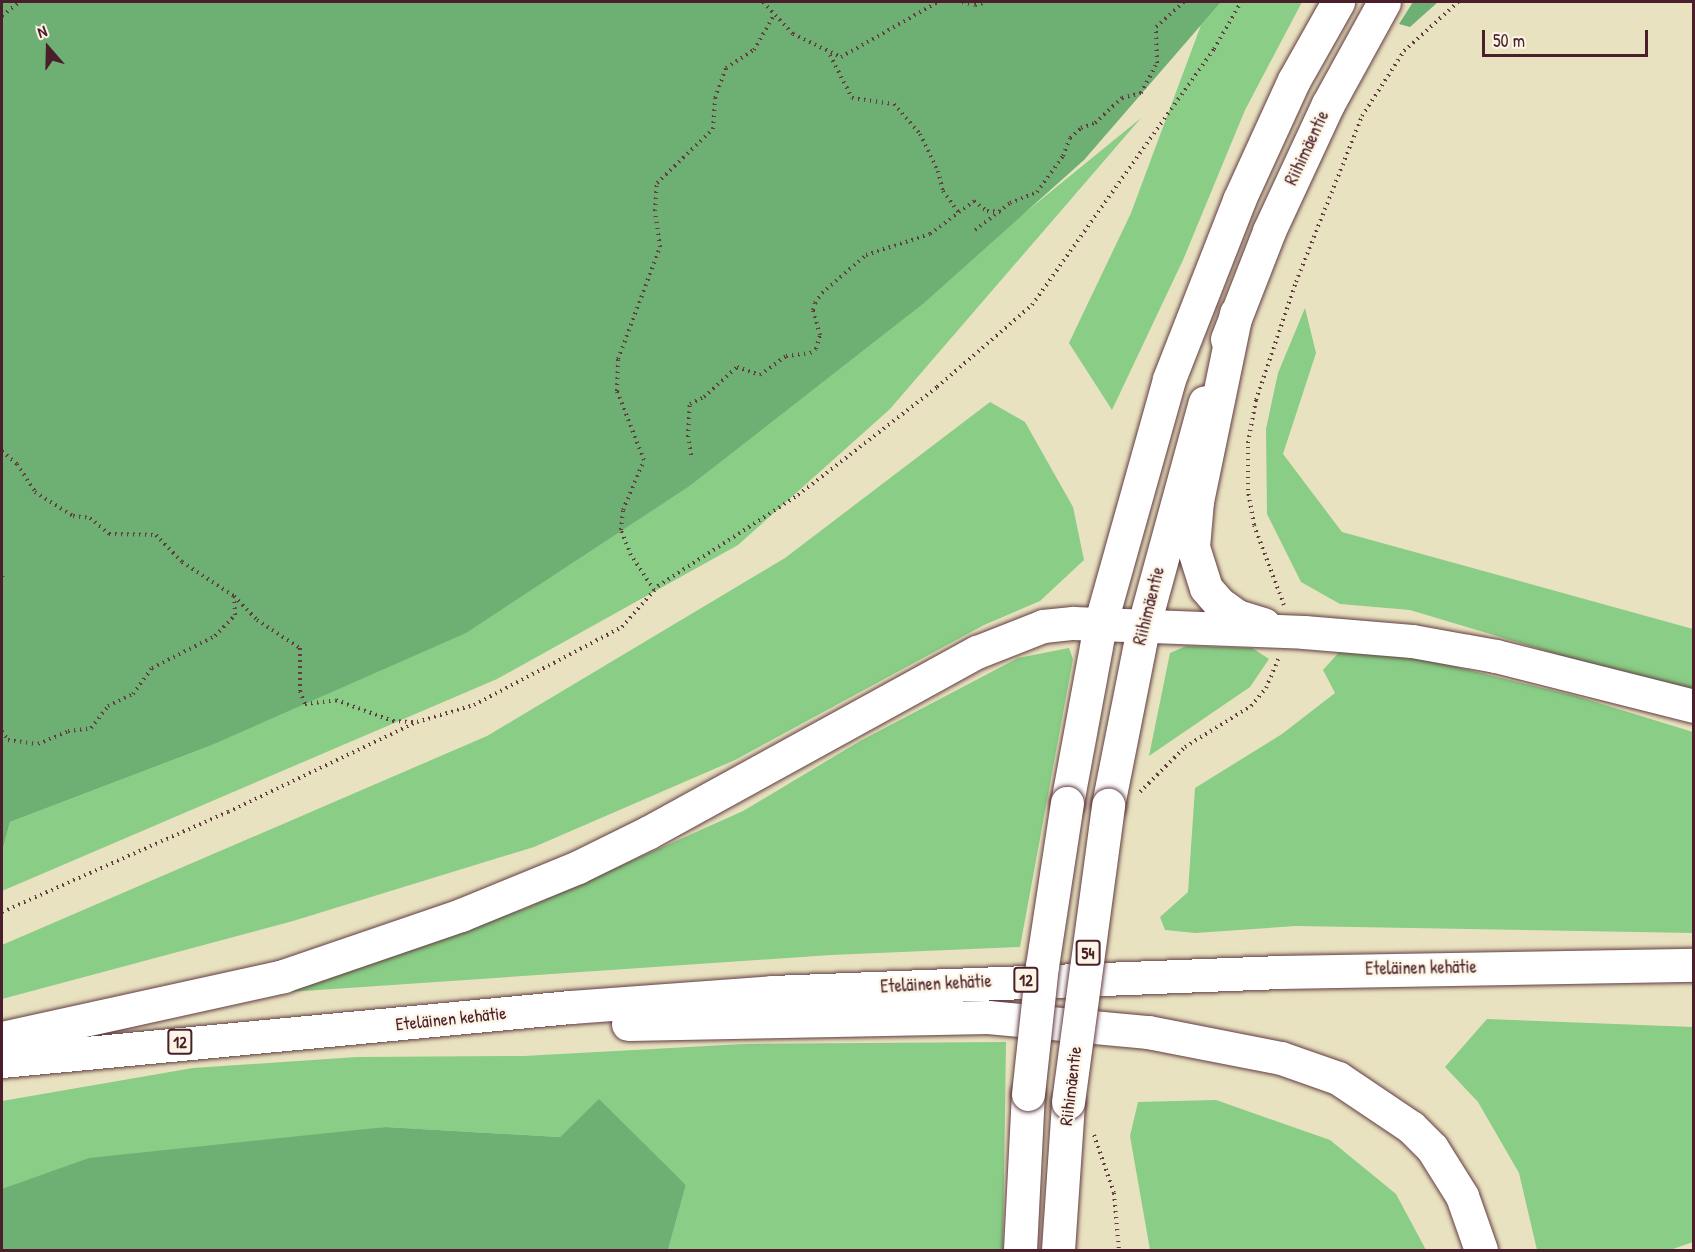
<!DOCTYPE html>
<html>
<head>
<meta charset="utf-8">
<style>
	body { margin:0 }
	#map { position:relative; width:1695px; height:1252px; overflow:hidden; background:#e9e2c0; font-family:"Patrick Hand",sans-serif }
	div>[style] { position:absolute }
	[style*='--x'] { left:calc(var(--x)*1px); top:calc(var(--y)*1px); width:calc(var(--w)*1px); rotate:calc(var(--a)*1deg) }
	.green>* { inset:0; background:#89cd86 }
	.forest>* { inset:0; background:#6eb073 }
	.path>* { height:4px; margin-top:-2px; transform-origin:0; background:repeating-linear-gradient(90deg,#623c41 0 1.5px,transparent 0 6px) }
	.roads { filter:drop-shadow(0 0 2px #623c41) drop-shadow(0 0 2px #623c41) }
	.primary>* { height:33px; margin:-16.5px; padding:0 16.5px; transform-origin:16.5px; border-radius:16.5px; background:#fff }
	.highway>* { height:33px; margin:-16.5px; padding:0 16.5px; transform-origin:16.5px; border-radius:16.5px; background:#fff }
	.bridges { filter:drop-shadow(0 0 2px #623c41) drop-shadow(0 0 2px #623c41) }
	.primary-bridge>* { height:33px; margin:-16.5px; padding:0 16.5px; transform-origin:16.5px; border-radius:16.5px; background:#fff }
	span { translate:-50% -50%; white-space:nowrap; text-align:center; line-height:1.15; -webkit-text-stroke:4.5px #fcf5e5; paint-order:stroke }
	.shield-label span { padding:2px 4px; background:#fcf5e5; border:2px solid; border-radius:4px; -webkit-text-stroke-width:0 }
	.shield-label { font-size:16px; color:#4a1f2b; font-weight:700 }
	.street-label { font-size:18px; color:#4a1f2b }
	.frame { position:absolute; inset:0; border:3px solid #4a1f2b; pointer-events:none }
	.north { position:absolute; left:18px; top:18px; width:60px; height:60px; -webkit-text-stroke:4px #fcf5e5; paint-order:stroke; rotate:340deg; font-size:16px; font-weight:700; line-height:24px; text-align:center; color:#4a1f2b }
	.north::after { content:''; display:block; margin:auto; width:21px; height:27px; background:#4a1f2b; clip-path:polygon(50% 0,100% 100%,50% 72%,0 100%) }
	.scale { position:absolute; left:1482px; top:30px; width:166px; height:27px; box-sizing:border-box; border:3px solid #4a1f2b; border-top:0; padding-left:8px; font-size:18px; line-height:21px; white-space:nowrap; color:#4a1f2b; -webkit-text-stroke:4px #fcf5e5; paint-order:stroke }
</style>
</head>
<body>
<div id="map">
	<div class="green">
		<div style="clip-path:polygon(1221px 2px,1302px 2px,1245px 110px,1183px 260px,1112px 410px,1069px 343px,1131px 213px,1201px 25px)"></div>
		<div style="clip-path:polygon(1141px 118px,890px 409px,738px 545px,497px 679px,2px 891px,2px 852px,10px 822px,207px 747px,691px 485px)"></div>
		<div style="clip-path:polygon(1305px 308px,1316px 353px,1283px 454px,1342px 532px,1693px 629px,1693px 695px,1410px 610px,1340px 604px,1301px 582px,1267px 514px,1266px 429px,1278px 373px)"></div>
		<div style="clip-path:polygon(990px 402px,1025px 422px,1073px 507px,1084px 560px,1040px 601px,984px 625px,735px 760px,534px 847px,293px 921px,2px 999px,2px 945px,487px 736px,785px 558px)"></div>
		<div style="clip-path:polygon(1186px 646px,1252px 648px,1269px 659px,1250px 687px,1149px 756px,1170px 653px)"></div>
		<div style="clip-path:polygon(1069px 648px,1073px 659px,1020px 947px,831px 955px,274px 993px,524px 909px,743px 811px,860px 741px,1018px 658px)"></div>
		<div style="clip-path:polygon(1342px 649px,1423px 659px,1576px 696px,1693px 732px,1693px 933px,1296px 926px,1195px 933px,1165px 930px,1160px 917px,1188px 892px,1195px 788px,1282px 734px,1335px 693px,1323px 670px)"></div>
		<div style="clip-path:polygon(1487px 1019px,1693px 1027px,1693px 1242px,1670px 1250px,1537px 1250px,1519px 1173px,1478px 1102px,1445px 1067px)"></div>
		<div style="clip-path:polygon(1006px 1042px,1003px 1250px,668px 1250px,686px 1185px,599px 1100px,560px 1137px,386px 1127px,2px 1191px,2px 1101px,193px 1068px,357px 1057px,524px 1056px,744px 1044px)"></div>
		<div style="clip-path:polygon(1216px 1100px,1330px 1140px,1396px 1194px,1426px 1250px,1150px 1250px,1130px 1136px,1138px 1102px)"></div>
	</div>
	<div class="forest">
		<div style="clip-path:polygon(2px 2px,1221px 2px,1084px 160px,924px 303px,691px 485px,466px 633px,207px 747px,10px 822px,2px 852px)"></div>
		<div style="clip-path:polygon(1413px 2px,1438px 2px,1410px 27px,1399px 24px)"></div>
		<div style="clip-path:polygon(599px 1099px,686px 1185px,668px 1250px,2px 1250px,2px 1189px,89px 1158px,386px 1127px,560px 1137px)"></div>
	</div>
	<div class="path">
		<div style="--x:763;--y:2;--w:44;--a:46.8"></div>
		<div style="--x:793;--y:34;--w:53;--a:25.6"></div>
		<div style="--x:841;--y:57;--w:112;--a:-29.6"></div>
		<div style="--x:962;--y:2;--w:13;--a:13"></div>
		<div style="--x:975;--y:5;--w:12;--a:-14"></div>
		<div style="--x:2;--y:16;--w:22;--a:-39"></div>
		<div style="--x:830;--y:55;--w:48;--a:62.9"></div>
		<div style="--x:852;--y:98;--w:42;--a:8.1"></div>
		<div style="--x:894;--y:104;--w:40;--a:49"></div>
		<div style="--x:920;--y:134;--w:41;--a:64.1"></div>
		<div style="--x:938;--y:171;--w:21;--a:76"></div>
		<div style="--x:943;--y:191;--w:27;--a:54"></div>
		<div style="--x:975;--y:230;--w:44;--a:-37.6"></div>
		<div style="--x:1010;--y:203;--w:29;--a:-22"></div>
		<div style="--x:1037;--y:192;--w:44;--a:-54.2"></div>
		<div style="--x:1063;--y:156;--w:19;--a:-69"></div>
		<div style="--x:1070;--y:138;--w:15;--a:-42"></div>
		<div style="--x:1081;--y:128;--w:15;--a:-20"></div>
		<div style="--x:1095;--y:123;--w:37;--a:-43"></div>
		<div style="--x:1122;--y:98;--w:20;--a:-15"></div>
		<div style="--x:1141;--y:93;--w:34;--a:-62"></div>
		<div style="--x:1157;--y:63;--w:36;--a:-92"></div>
		<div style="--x:1156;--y:27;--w:38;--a:-42"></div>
		<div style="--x:2;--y:451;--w:20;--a:41"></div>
		<div style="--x:17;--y:464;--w:33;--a:57"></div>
		<div style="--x:35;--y:492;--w:45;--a:32.3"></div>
		<div style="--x:73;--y:516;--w:17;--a:7"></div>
		<div style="--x:90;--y:518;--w:25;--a:40"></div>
		<div style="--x:109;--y:534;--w:47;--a:1.2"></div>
		<div style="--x:156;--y:535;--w:37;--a:46"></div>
		<div style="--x:182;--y:562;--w:62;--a:33.2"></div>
		<div style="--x:234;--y:596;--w:33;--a:46"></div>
		<div style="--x:257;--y:620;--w:51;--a:33.1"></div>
		<div style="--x:300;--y:648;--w:43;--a:90"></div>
		<div style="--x:300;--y:691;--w:14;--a:69"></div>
		<div style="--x:305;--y:704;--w:31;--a:-7"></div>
		<div style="--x:336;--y:700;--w:61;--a:20.2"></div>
		<div style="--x:393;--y:721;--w:22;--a:3"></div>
		<div style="--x:691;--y:455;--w:18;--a:-99"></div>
		<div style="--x:688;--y:437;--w:33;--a:-87"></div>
		<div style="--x:690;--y:404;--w:16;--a:-27"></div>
		<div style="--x:704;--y:397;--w:45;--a:-42.3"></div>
		<div style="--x:737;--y:367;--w:24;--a:19"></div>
		<div style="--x:760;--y:375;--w:32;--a:-36"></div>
		<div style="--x:786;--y:356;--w:24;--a:-7"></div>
		<div style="--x:810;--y:353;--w:7;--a:-34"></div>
		<div style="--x:816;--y:349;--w:15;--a:-74"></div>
		<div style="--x:820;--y:335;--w:26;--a:-106"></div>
		<div style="--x:813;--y:310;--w:7;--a:-74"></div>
		<div style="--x:815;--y:303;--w:12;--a:-55"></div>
		<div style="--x:822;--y:293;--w:58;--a:-40.8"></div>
		<div style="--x:866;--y:255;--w:67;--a:-18.2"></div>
		<div style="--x:930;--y:234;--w:55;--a:-36.9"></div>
		<div style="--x:974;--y:201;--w:16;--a:38"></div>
		<div style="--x:987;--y:211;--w:14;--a:4"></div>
		<div style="--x:2;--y:576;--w:3;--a:72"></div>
		<div style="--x:654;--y:590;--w:42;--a:-123.3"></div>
		<div style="--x:631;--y:555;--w:27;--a:-112"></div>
		<div style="--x:621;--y:530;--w:20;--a:-84"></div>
		<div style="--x:623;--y:510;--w:54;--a:-67.2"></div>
		<div style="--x:644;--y:460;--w:74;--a:-111.4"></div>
		<div style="--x:617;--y:391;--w:32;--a:-88"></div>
		<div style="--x:618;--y:359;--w:120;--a:-69.4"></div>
		<div style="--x:660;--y:247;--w:36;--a:-98"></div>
		<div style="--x:655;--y:211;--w:28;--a:-86"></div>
		<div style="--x:657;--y:183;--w:78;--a:-44"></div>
		<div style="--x:713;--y:129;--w:31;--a:-86"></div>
		<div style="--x:715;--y:98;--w:32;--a:-70"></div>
		<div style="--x:726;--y:68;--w:33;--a:-33"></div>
		<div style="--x:754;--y:50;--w:40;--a:-60.3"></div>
		<div style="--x:1284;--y:605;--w:85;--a:-110.6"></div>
		<div style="--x:1254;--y:525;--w:36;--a:-100"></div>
		<div style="--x:1248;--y:490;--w:47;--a:-90"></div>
		<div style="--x:1248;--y:443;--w:44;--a:-79.5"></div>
		<div style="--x:1256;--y:400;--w:125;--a:-71.3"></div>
		<div style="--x:1296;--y:282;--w:179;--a:-68.3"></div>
		<div style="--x:1362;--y:116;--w:77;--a:-57.1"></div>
		<div style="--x:1404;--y:51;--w:73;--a:-42.2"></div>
		<div style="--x:2;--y:731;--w:11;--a:56"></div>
		<div style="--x:8;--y:740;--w:30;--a:8"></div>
		<div style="--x:38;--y:744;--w:33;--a:-23"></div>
		<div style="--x:68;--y:731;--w:23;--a:-7"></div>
		<div style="--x:91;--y:728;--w:28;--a:-52"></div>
		<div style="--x:108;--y:706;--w:28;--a:-26"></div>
		<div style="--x:133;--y:694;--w:32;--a:-54"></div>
		<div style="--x:152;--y:668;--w:71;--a:-26.9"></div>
		<div style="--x:215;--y:636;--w:29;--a:-46"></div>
		<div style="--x:235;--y:615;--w:19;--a:-93"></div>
		<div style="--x:1140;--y:792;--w:64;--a:-45"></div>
		<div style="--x:1185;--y:747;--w:78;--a:-31.8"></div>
		<div style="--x:1251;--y:706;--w:23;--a:-50"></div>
		<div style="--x:1266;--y:688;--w:34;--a:-67"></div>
		<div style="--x:2;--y:912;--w:247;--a:-23.9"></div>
		<div style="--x:228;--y:812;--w:209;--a:-25.5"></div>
		<div style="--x:417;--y:722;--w:59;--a:-16.6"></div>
		<div style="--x:474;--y:705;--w:167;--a:-27.8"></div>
		<div style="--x:622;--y:627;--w:55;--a:-48.7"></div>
		<div style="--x:658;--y:586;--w:167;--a:-33"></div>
		<div style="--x:798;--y:495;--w:176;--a:-37.8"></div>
		<div style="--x:937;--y:387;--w:125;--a:-40.8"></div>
		<div style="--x:1032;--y:305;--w:314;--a:-54.6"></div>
		<div style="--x:1214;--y:49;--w:54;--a:-60.1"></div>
		<div style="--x:1094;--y:1135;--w:61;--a:71"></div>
		<div style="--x:1114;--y:1193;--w:57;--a:85"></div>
	</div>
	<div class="roads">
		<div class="primary">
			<div style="--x:1227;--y:339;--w:116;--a:-68.7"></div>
			<div style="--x:1269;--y:231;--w:140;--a:-65.1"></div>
			<div style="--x:1328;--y:104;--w:116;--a:-61.2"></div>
			<div style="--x:1067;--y:803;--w:181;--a:-79.5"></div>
			<div style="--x:1100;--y:625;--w:255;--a:-74.3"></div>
			<div style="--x:1169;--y:379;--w:192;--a:-68.6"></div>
			<div style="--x:1239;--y:200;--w:132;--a:-65.4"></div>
			<div style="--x:1294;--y:80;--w:90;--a:-60.6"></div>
			<div style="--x:1108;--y:805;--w:180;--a:-78.8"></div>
			<div style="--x:1143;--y:628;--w:234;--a:-74.7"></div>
			<div style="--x:1020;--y:1250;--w:156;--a:-87.1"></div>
			<div style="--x:1058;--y:1250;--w:148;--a:-86.1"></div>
		</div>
		<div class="highway">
			<div style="--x:1236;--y:313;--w:192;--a:101.7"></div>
			<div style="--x:1197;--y:501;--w:46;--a:95"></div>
			<div style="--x:1193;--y:547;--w:43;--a:72.4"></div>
			<div style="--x:1206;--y:588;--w:20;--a:49"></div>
			<div style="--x:1219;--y:603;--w:22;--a:36"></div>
			<div style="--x:1237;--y:616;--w:28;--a:17"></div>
			<div style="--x:628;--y:1024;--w:360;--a:-1.1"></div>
			<div style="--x:988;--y:1017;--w:161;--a:5.4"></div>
			<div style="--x:1148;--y:1032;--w:136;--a:11.1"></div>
			<div style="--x:1281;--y:1058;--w:60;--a:19.3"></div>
			<div style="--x:1338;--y:1078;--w:88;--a:33.9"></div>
			<div style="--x:1411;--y:1127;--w:30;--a:45"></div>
			<div style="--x:1432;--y:1148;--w:57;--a:58"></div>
			<div style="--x:1462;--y:1196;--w:57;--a:70.6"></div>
			<div style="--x:2;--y:1038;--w:288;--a:-12.4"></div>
			<div style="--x:283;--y:976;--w:188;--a:-18.9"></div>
			<div style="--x:461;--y:915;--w:126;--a:-22.3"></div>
			<div style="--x:578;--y:867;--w:79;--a:-26.2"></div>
			<div style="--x:649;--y:832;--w:374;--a:-28.8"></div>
			<div style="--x:977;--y:652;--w:71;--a:-21.5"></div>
			<div style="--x:1043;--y:626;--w:30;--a:-6"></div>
			<div style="--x:1073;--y:623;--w:231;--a:2.2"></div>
			<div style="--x:1304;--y:632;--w:108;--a:4.8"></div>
			<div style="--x:1412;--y:641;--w:85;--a:10.1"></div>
			<div style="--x:1496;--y:656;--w:204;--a:14.2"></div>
			<div style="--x:2;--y:1061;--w:571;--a:-5.43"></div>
			<div style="--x:570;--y:1007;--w:203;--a:-4.2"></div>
			<div style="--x:772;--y:992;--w:509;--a:-2.25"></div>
			<div style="--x:1281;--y:972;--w:413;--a:-1"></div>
		</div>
	</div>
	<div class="bridges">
		<div class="primary-bridge">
			<div style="--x:1028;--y:1094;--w:129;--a:-83.8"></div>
			<div style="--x:1042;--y:966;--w:165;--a:-81.3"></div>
			<div style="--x:1068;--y:1102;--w:300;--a:-82.3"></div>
		</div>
	</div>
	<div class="shield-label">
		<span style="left:1088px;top:953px">54</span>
		<span style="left:1026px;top:980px">12</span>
		<span style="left:180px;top:1042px">12</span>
	</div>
	<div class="street-label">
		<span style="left:1307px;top:148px;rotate:-65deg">Riihimäentie</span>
		<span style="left:1149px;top:606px;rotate:-76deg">Riihimäentie</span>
		<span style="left:1421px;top:968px;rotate:-1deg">Eteläinen kehätie</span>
		<span style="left:936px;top:984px;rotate:-3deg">Eteläinen kehätie</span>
		<span style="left:451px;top:1019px;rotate:-6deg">Eteläinen kehätie</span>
		<span style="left:1071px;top:1086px;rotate:-83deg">Riihimäentie</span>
	</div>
	<div class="frame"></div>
	<div class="north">N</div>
	<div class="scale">50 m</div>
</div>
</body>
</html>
